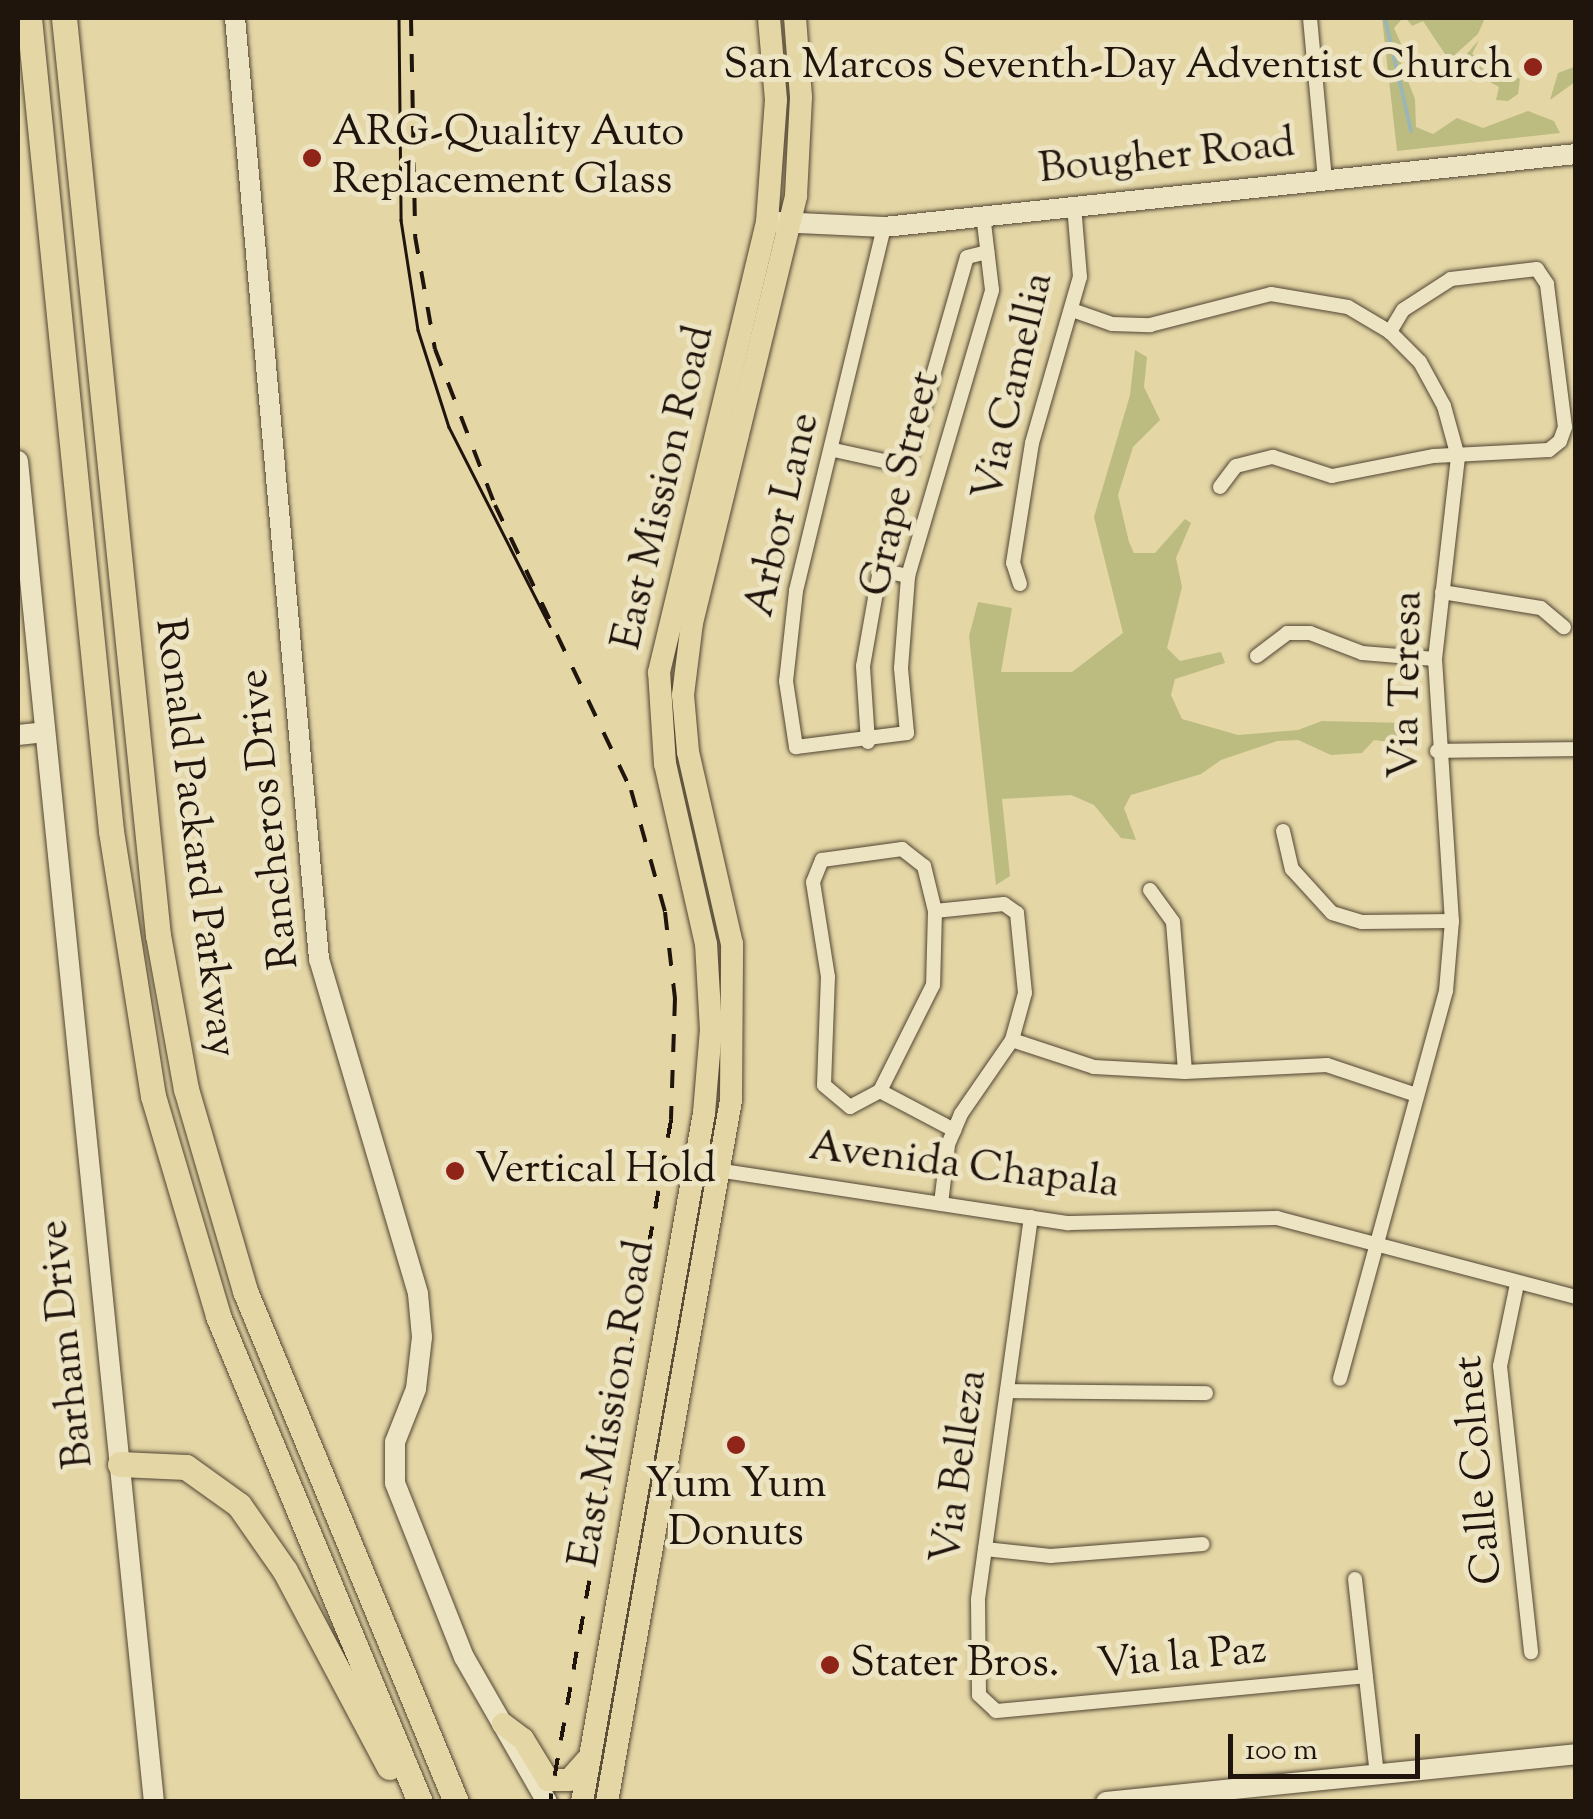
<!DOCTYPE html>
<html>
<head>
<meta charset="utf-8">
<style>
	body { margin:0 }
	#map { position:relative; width:1593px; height:1819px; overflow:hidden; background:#e4d6a5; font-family:"Sorts Mill Goudy",serif }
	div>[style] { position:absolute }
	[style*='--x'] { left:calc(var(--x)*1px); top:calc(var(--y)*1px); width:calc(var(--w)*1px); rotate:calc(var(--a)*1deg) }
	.green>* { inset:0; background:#bcbc81 }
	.stream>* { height:4px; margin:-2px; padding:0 2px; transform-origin:2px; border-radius:2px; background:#9bb6b3 }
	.roads { filter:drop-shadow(0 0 2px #514533) drop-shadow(0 0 2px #514533) }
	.street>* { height:14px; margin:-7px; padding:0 7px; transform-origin:7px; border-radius:7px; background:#ede4c4 }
	.secondary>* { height:20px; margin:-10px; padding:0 10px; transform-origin:10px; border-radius:10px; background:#ede4c4 }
	.primary>* { height:22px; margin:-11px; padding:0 11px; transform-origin:11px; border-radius:11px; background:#e4d6a5 }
	.highway>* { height:25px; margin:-12.5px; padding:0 12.5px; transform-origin:12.5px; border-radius:12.5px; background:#e4d6a5 }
	.tram>* { height:2.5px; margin:-1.25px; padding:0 1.25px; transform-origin:1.25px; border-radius:1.25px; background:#20150d }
	.rail>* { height:4px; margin-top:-2px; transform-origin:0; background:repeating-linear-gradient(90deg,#20150d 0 18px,transparent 0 36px) }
	.dots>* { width:28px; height:28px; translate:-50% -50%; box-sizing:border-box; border:5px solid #ede4c4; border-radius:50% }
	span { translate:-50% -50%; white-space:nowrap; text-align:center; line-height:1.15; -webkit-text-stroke:10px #ede4c4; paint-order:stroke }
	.poi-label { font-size:42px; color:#20150d }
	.right { translate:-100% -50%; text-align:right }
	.left { translate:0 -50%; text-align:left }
	.street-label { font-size:42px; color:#20150d }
	.frame { position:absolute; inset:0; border:20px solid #20150d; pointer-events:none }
	.scale { position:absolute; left:1228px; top:1734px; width:192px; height:45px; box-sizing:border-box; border:5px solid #20150d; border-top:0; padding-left:12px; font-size:30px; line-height:35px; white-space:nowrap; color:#20150d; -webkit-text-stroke:8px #ede4c4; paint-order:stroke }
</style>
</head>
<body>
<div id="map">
	<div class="green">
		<div style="clip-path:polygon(1382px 18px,1403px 18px,1394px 28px,1406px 55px,1399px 58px,1415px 99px,1416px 127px,1433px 134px,1457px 118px,1483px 128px,1528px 111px,1554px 121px,1560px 133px,1397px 151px)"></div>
		<div style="clip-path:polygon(1406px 18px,1485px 18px,1478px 34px,1449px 60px,1423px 21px,1412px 26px)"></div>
		<div style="clip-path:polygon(1479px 40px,1472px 54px,1520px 79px,1518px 94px,1508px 101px,1496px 100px,1499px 87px,1458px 64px)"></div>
		<div style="clip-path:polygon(1574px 67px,1575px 82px,1550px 100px,1558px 73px)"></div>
		<div style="clip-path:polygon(1135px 350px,1147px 357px,1144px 387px,1160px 420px,1133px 447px,1118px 495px,1129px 542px,1134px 553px,1155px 553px,1185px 519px,1191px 523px,1176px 558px,1182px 587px,1167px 648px,1180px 661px,1221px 652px,1225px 663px,1175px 679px,1171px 695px,1182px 719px,1238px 735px,1298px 730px,1322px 721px,1407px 723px,1408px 744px,1374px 740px,1362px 753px,1331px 755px,1298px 740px,1277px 741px,1221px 760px,1201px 774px,1131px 795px,1124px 808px,1136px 840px,1121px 838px,1094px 805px,1071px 795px,1002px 799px,1010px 876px,996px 885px,969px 636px,978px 602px,1012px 608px,1001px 672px,1072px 672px,1123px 633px,1094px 517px,1130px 395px)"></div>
	</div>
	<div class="stream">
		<div style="--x:1385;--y:18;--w:116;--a:77"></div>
	</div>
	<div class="roads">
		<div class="street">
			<div style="--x:1310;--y:18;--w:162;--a:84.7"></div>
			<div style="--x:884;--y:227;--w:374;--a:103.6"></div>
			<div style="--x:796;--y:591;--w:91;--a:96.3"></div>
			<div style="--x:786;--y:681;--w:67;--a:81.4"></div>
			<div style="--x:796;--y:747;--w:112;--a:-7.2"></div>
			<div style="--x:907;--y:733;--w:65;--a:-95.3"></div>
			<div style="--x:901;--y:668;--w:92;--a:-85.6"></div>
			<div style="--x:908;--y:576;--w:298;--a:-73.6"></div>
			<div style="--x:992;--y:290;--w:76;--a:-96.8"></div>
			<div style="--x:1072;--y:310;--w:42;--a:19.3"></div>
			<div style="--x:1112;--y:324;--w:38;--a:2"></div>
			<div style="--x:1150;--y:325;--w:125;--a:-14.4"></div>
			<div style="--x:1271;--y:294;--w:78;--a:9.6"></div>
			<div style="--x:1348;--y:307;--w:49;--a:30.8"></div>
			<div style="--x:1390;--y:332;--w:42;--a:45"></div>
			<div style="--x:1420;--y:362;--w:50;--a:61.4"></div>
			<div style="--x:1444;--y:406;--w:53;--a:74.6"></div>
			<div style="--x:1458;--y:457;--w:203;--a:96.5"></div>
			<div style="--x:1435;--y:659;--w:263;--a:86.3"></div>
			<div style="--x:1452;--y:921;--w:70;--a:94.9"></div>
			<div style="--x:1446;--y:991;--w:402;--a:105.3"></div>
			<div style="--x:834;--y:450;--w:75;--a:12.4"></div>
			<div style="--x:907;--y:466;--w:217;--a:-74"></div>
			<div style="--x:967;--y:257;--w:21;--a:-14"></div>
			<div style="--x:1220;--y:487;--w:26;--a:-53"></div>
			<div style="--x:1236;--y:466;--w:38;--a:-14"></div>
			<div style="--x:1273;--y:457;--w:62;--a:17.9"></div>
			<div style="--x:1332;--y:476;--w:104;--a:-11.1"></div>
			<div style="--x:1434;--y:456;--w:115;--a:-3"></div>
			<div style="--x:1549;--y:450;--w:14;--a:-39"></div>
			<div style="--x:1560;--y:441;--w:15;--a:-70"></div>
			<div style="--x:1565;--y:427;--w:144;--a:-97.2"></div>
			<div style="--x:1547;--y:284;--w:18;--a:-124"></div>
			<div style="--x:1537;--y:269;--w:87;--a:173.4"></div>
			<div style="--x:1451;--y:279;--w:57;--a:147.1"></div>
			<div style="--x:1403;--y:310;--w:26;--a:121"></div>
			<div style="--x:1020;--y:584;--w:22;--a:-108"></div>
			<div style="--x:1013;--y:563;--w:121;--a:-81"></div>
			<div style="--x:1032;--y:443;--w:173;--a:-73.9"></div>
			<div style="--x:1080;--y:277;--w:72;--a:-94.8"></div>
			<div style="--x:1442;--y:592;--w:100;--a:9.2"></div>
			<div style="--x:1541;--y:608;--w:30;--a:40"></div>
			<div style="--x:1257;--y:656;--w:38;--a:-37"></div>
			<div style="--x:1287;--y:633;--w:23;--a:0"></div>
			<div style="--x:1310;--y:633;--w:56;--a:21"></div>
			<div style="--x:1362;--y:653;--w:73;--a:4.7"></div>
			<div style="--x:868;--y:742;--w:76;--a:-93.8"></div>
			<div style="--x:863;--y:666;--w:97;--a:-80"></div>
			<div style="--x:880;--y:570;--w:29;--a:12"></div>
			<div style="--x:1437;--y:751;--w:139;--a:-0.8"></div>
			<div style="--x:1283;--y:831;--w:39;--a:77"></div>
			<div style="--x:1292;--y:869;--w:59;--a:47.7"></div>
			<div style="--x:1332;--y:913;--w:31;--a:17"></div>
			<div style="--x:1362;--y:922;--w:90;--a:-0.6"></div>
			<div style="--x:902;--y:849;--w:28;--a:38"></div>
			<div style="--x:924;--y:866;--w:46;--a:76.3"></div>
			<div style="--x:935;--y:911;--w:74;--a:91.5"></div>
			<div style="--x:933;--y:985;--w:119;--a:116.6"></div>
			<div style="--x:880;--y:1091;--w:34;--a:152"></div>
			<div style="--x:850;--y:1107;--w:34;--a:-140"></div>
			<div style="--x:824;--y:1085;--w:108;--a:-87.9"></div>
			<div style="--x:828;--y:977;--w:96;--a:-99"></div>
			<div style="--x:813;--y:882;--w:24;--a:-68"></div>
			<div style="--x:822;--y:860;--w:81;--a:-7.8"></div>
			<div style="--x:1150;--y:890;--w:39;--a:54"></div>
			<div style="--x:1173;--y:922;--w:150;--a:85.4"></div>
			<div style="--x:935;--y:911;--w:69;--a:-5.8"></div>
			<div style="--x:1004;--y:904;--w:16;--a:35"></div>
			<div style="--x:1017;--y:913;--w:80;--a:84.3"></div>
			<div style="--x:1025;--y:993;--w:49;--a:105.5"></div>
			<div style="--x:1012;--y:1040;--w:90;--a:124.6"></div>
			<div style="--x:961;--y:1114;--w:34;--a:113"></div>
			<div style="--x:948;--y:1145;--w:59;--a:96.8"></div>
			<div style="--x:1012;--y:1040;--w:86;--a:18.2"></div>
			<div style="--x:1094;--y:1067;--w:91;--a:3.1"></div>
			<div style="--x:1185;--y:1072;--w:142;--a:-2.8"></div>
			<div style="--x:1327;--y:1065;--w:94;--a:18.6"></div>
			<div style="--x:880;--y:1091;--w:84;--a:27.8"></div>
			<div style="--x:716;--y:1170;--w:356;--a:8.6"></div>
			<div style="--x:1068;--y:1223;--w:209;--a:-1.4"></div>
			<div style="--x:1277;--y:1218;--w:309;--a:14.8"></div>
			<div style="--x:1031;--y:1217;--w:387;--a:97.9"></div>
			<div style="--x:978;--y:1600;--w:95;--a:89.4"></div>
			<div style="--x:979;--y:1695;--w:23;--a:43"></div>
			<div style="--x:996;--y:1711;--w:371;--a:-5.4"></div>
			<div style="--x:1517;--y:1284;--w:84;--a:101.7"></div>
			<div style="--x:1500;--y:1366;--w:288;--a:83.8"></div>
			<div style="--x:1007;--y:1391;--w:199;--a:0.6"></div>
			<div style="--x:985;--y:1549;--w:66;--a:6.1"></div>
			<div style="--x:1051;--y:1556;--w:152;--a:-4.5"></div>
			<div style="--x:1355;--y:1579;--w:197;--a:83.6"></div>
		</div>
		<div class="secondary">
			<div style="--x:235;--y:18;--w:945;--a:84.9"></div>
			<div style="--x:319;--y:959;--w:349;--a:73.5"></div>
			<div style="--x:418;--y:1294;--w:43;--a:84.7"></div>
			<div style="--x:422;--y:1337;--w:52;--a:96.6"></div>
			<div style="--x:416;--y:1389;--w:57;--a:111.6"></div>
			<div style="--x:395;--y:1442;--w:41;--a:90"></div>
			<div style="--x:395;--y:1483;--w:187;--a:68.4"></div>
			<div style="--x:464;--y:1657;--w:167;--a:60.2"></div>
			<div style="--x:777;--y:222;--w:107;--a:2.7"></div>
			<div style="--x:884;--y:227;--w:696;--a:-6.02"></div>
			<div style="--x:18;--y:461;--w:1348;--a:84.21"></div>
			<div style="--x:18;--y:735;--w:27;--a:-6"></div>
			<div style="--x:1106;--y:1802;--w:472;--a:-5.8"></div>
		</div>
		<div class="primary">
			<div style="--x:503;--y:1724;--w:25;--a:37"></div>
			<div style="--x:523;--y:1739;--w:48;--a:58.6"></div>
			<div style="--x:548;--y:1780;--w:21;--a:0"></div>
			<div style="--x:569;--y:1780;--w:27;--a:-48"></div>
			<div style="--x:582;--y:1802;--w:700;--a:-79.96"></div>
			<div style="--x:704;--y:1113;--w:83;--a:-85.2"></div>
			<div style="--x:711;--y:1030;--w:86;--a:-93.3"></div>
			<div style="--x:706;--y:944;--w:185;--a:-102.8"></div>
			<div style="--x:665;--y:764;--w:92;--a:-93.7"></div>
			<div style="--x:659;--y:672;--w:463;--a:-76.5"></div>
			<div style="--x:767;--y:222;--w:122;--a:-85.8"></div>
			<div style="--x:776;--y:100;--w:82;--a:-94.9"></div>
			<div style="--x:607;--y:1802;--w:713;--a:-79.98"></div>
			<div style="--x:731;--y:1100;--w:156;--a:-89.6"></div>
			<div style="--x:732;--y:944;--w:197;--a:-102.9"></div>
			<div style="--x:688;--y:752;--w:57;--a:-95"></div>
			<div style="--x:683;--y:695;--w:73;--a:-82.9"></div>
			<div style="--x:692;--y:623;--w:439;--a:-76.3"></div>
			<div style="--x:796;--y:196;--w:99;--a:-87.1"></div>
			<div style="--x:801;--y:97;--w:79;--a:-94.3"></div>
		</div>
		<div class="highway">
			<div style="--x:29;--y:18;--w:817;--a:84.24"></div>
			<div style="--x:111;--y:831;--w:268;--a:81"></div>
			<div style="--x:153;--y:1096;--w:229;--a:73.5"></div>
			<div style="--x:218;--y:1316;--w:526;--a:67.43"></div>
			<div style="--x:64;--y:18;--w:922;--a:84.15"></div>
			<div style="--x:158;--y:935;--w:157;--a:79.7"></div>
			<div style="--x:186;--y:1089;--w:210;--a:73.7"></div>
			<div style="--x:245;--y:1291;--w:553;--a:67.56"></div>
			<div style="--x:120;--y:1464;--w:66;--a:2.6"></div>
			<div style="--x:186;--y:1467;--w:65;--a:35.6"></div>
			<div style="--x:239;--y:1505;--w:80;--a:55.1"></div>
			<div style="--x:285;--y:1571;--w:222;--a:62"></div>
		</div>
	</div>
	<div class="tram">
		<div style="--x:399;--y:18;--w:202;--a:89.4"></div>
		<div style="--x:401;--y:220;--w:111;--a:81.2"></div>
		<div style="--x:418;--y:330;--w:102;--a:72.3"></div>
		<div style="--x:449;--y:427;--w:223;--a:63.1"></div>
	</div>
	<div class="rail">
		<div style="--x:411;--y:18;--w:218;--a:88.9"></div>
		<div style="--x:415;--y:236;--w:115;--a:80"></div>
		<div style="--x:435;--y:349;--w:167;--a:69"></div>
		<div style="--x:495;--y:505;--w:316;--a:64.5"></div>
		<div style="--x:631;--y:790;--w:127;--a:74.4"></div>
		<div style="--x:665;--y:912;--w:87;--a:83.4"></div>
		<div style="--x:675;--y:998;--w:122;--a:91.9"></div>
		<div style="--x:671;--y:1120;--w:693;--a:100.06"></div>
	</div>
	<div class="dots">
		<div style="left:1533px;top:67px;background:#8f2418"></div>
		<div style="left:312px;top:158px;background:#8f2418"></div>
		<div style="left:455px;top:1171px;background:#8f2418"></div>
		<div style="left:736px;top:1445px;background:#8f2418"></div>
		<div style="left:830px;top:1665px;background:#8f2418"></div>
	</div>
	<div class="poi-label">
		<span class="right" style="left:1513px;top:67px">San Marcos Seventh-Day Adventist Church</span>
		<span class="left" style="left:332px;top:158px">ARG-Quality Auto<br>Replacement Glass</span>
		<span class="left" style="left:475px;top:1171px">Vertical Hold</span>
		<span style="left:736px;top:1510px">Yum Yum<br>Donuts</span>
		<span class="left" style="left:850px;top:1665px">Stater Bros.</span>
	</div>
	<div class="street-label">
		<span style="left:1167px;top:158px;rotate:-6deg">Bougher Road</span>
		<span style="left:1015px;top:387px;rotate:-77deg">Via Camellia</span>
		<span style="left:902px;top:484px;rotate:-77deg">Grape Street</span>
		<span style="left:665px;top:488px;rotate:-77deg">East Mission Road</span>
		<span style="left:784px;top:515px;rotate:-77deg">Arbor Lane</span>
		<span style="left:1408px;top:685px;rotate:-89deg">Via Teresa</span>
		<span style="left:271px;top:819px;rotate:-96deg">Rancheros Drive</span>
		<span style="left:194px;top:838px;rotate:83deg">Ronald Packard Parkway</span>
		<span style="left:964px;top:1167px;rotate:7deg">Avenida Chapala</span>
		<span style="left:68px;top:1344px;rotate:-96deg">Barham Drive</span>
		<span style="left:614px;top:1404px;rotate:-80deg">East Mission Road</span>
		<span style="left:961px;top:1467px;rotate:-82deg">Via Belleza</span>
		<span style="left:1480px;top:1470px;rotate:-95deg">Calle Colnet</span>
		<span style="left:1182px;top:1659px;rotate:-5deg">Via la Paz</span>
	</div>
	<div class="frame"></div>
	<div class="scale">100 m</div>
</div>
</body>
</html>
